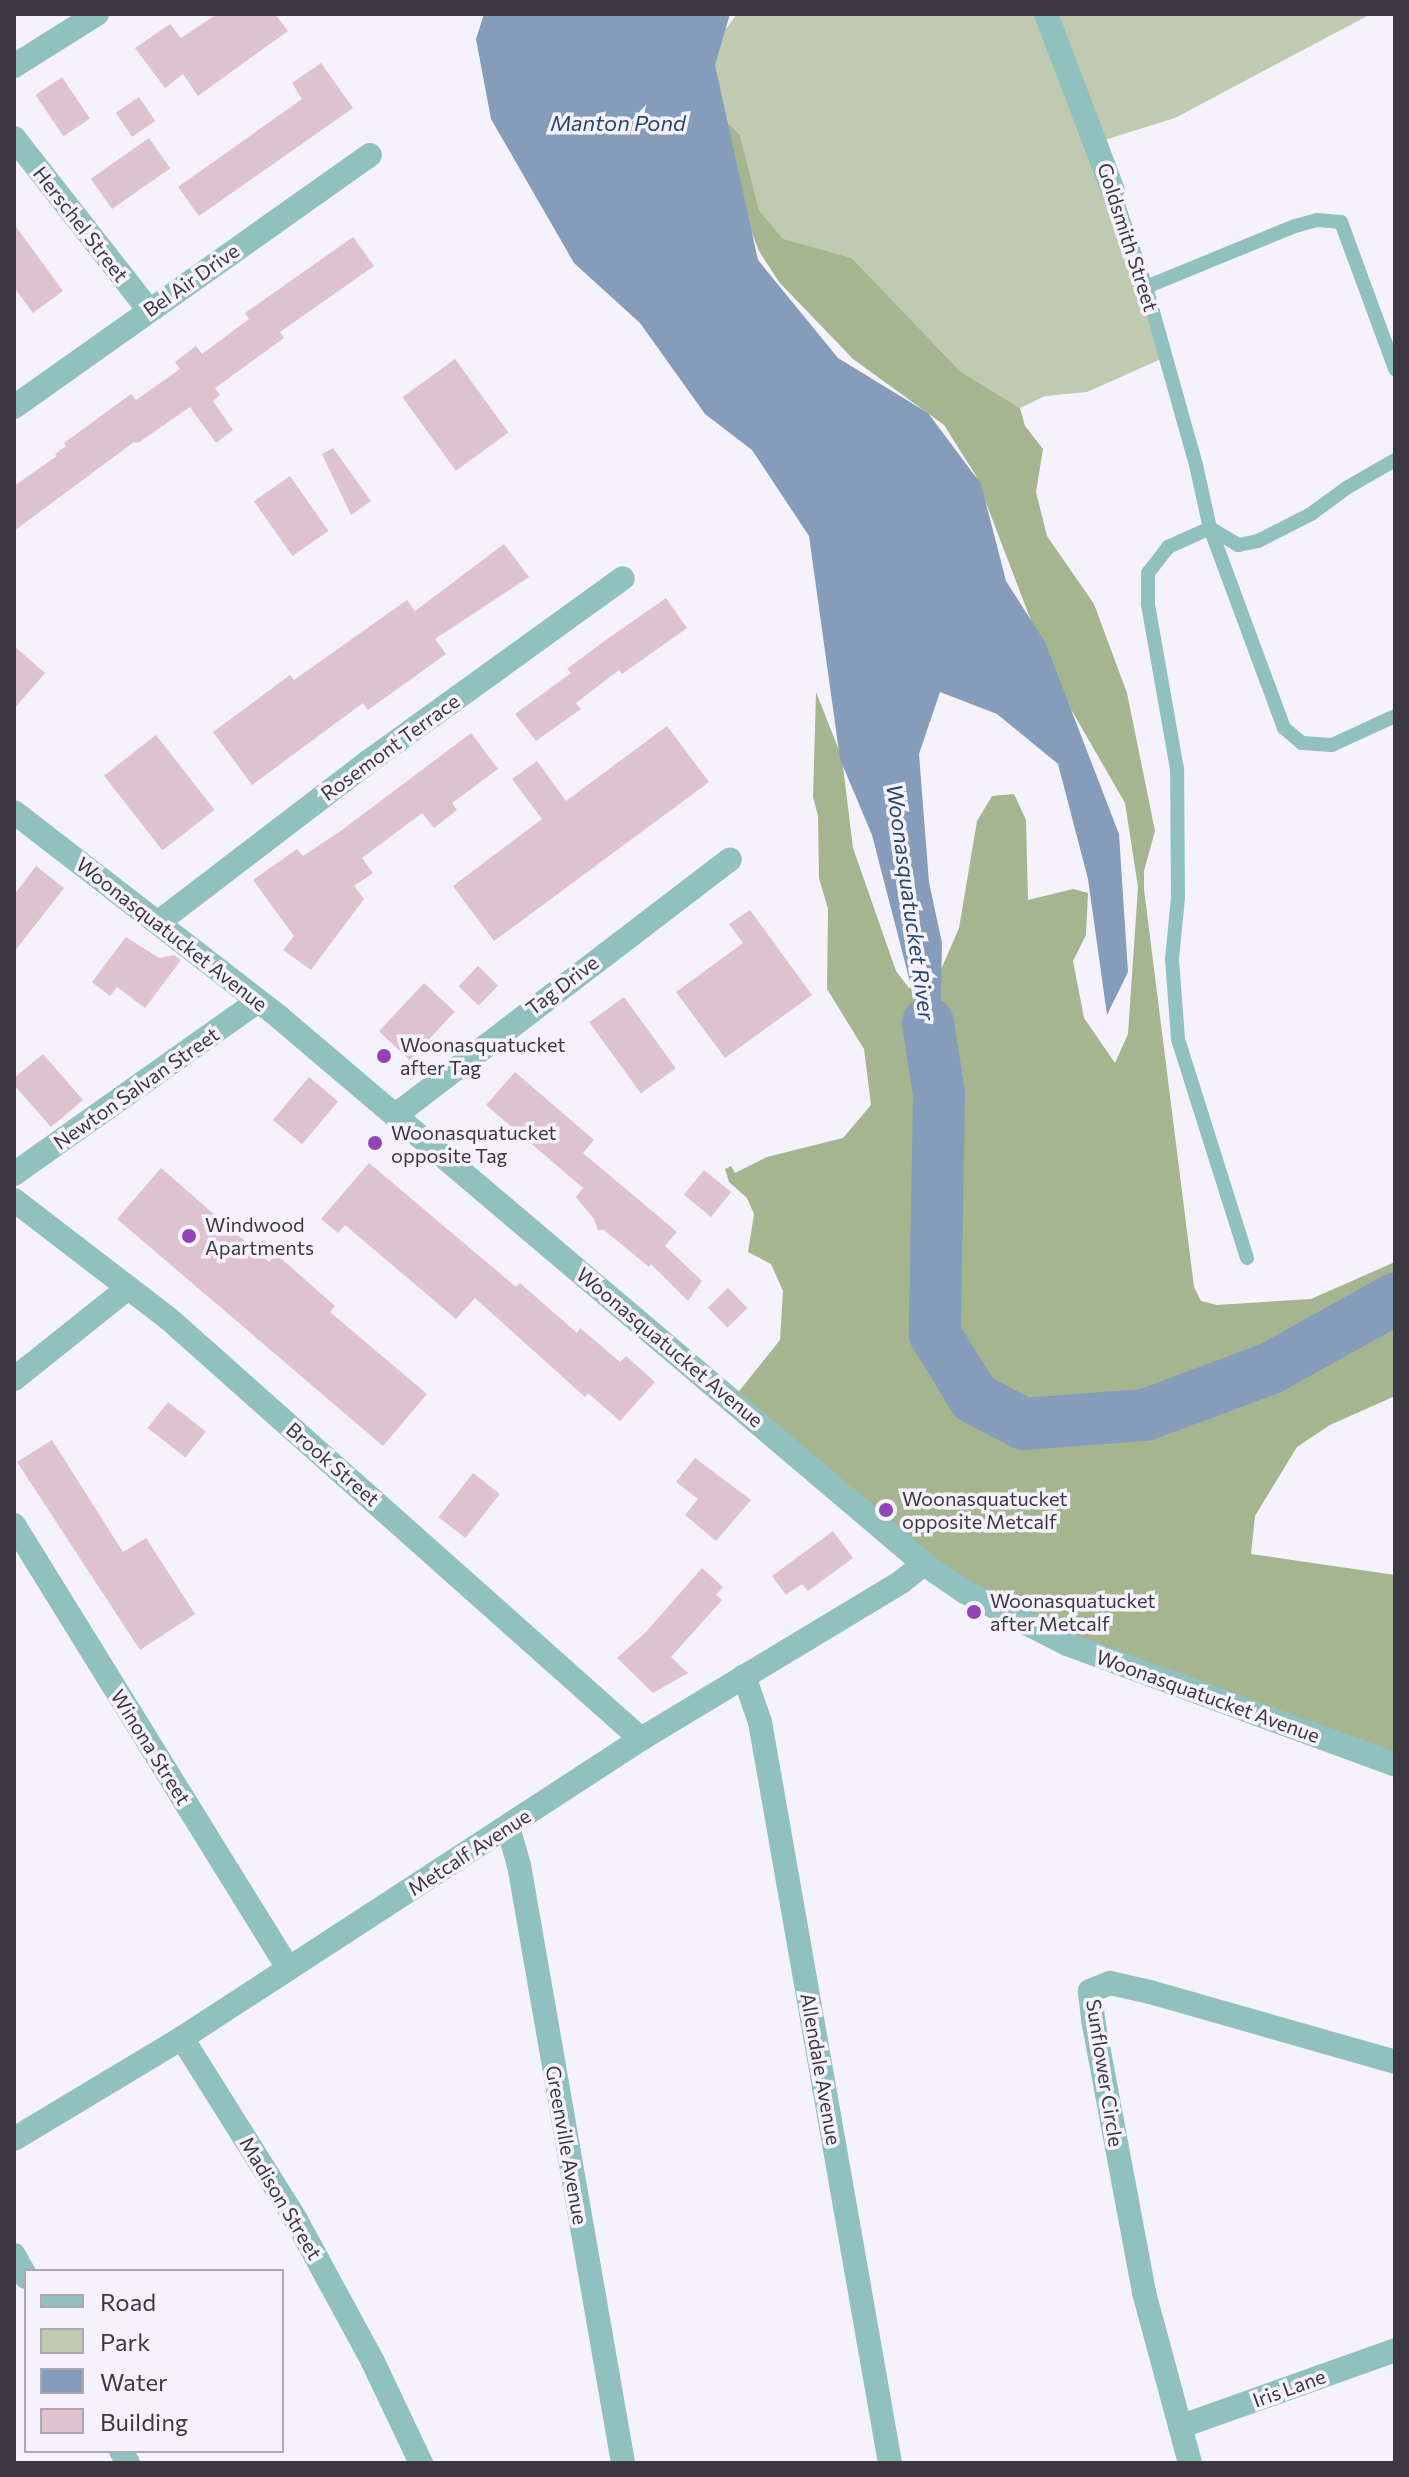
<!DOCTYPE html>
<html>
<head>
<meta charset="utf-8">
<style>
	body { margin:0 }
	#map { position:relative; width:1409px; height:2477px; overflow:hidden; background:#f5f2fc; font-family:Commissioner,sans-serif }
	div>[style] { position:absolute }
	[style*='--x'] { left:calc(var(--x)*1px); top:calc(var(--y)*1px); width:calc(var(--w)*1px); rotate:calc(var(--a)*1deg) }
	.green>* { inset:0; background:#bfcab1 }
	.forest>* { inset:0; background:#a5b590 }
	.water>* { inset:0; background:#869cbb }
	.river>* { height:52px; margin:-26px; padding:0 26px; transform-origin:26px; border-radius:26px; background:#869cbb }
	.building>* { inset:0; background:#dec2cd; transform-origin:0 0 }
	.service>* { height:14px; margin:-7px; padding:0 7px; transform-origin:7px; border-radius:7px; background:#91c1be }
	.minor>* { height:24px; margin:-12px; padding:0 12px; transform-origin:12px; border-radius:12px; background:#91c1be }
	.tertiary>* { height:24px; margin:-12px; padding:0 12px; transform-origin:12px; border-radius:12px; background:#91c1be }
	.dots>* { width:22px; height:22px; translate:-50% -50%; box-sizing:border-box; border:4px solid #f5f2fc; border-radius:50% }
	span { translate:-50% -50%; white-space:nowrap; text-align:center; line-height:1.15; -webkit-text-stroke:7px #f5f2fc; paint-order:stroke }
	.street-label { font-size:20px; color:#3c3942 }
	.poi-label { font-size:20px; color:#3c3942 }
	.left { translate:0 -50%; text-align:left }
	.water-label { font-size:22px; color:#284672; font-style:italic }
	.frame { position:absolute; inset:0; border:16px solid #3c3942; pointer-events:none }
	.legend { position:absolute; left:24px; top:2269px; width:260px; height:184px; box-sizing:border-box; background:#f5f2fc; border:2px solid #aba8b2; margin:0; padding:10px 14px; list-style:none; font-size:24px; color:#3c3942 }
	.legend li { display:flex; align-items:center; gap:16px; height:40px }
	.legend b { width:40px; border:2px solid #aba8b2 }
</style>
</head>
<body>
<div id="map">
	<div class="green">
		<div style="clip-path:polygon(737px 14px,1371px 14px,1175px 118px,1098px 142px,1161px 359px,1087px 392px,1045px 396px,1020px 408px,960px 371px,852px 258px,783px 240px,759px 210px,740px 135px,708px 112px,716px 42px)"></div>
	</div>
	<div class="forest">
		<div style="clip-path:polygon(720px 116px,740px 135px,759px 210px,783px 239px,852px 258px,960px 371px,1020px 408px,1025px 426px,1043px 449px,1036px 492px,1047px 536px,1094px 604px,1127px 693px,1155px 831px,1144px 871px,1144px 889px,1194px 1287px,1201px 1301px,1217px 1305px,1311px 1299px,1395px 1262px,1395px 1396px,1330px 1425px,1297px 1447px,1255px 1516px,1251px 1554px,1395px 1575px,1395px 1760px,1063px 1636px,917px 1550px,736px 1395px,780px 1340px,783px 1291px,771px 1264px,748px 1252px,754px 1214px,747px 1198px,729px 1182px,725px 1169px,731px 1166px,735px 1173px,767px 1157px,843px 1138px,871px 1105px,864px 1049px,827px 989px,828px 909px,819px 878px,818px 816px,813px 797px,816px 692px,842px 758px,853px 848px,896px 971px,909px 988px,936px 981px,959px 928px,977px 821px,992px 796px,1014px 794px,1026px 820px,1028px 900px,1073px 889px,1088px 893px,1086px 935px,1073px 961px,1084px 1018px,1115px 1063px,1128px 1034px,1138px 887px,1125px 803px,1053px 678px,975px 474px,944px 425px,853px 359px,779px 282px,759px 251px,719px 149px)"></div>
	</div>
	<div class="water">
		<div style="clip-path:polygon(484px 14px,730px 14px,715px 65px,758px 260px,838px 358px,928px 413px,981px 484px,1006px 581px,1045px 642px,1119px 834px,1128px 972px,1107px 1015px,1088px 879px,1058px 764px,997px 714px,940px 692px,919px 754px,929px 882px,942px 943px,939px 1094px,872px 835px,840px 759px,809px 536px,752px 450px,705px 414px,640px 323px,574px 263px,491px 119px,476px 39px)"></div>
	</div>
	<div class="river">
		<div style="--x:928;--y:1023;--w:72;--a:81.2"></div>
		<div style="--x:939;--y:1094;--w:240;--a:91"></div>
		<div style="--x:935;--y:1334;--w:75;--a:58.6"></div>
		<div style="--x:974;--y:1398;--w:56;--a:27.5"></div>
		<div style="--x:1024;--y:1424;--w:121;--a:-4.3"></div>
		<div style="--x:1145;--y:1415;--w:132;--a:-20.4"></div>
		<div style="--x:1269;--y:1369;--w:144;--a:-29.1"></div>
	</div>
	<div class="building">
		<div style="clip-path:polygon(217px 14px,275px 14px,288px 31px,198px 96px,183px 74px,165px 88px,135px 48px,170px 24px,181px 38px)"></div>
		<div style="clip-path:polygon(321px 63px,353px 108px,199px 216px,178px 187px,302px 99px,292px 83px)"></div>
		<div style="left:62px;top:77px;width:50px;height:32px;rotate:56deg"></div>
		<div style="left:139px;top:97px;width:29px;height:28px;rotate:56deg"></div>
		<div style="left:149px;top:138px;width:37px;height:71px;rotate:55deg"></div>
		<div style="clip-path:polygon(14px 224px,63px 291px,33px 313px,14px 287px)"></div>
		<div style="clip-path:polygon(353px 237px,374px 266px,280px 332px,284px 338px,215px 388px,220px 395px,213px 401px,233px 430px,216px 443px,190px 407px,138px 443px,134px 442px,14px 531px,14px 486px,57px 456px,55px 454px,66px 446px,64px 443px,131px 394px,136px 400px,180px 369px,175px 362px,196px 346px,202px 354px,249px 319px,245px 313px)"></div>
		<div style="left:455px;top:359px;width:91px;height:65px;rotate:54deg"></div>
		<div style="clip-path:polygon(333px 448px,371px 501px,351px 515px,322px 454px)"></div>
		<div style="left:290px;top:476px;width:67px;height:44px;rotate:55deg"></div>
		<div style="clip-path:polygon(504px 544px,529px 577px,435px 639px,446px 654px,368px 710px,363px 703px,252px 785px,213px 732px,290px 675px,294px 680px,407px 600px,415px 611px)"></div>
		<div style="clip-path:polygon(666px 598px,687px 628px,622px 674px,619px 670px,576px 703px,581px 709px,536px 741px,515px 714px,571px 673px,567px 669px,603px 642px)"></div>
		<div style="clip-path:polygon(14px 646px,45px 673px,14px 709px)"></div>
		<div style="clip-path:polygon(667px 726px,709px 782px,494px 941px,453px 886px,542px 819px,512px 779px,537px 761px,566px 801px)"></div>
		<div style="clip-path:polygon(471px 733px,498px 769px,452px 803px,457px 810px,434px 828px,422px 813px,362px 858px,373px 873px,354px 886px,364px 899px,311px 970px,283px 950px,294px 936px,253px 880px,297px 849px,303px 856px,342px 830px)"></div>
		<div style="left:156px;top:735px;width:95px;height:66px;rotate:52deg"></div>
		<div style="clip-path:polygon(36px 866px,64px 888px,14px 952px,14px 895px)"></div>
		<div style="clip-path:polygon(750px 910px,812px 995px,725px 1058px,676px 992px,743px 943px,729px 924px)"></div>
		<div style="clip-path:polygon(126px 937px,159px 958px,174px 955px,181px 960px,145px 1008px,117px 987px,110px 996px,92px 982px)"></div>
		<div style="left:478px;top:966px;width:28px;height:28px;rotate:44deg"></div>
		<div style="left:424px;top:983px;width:42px;height:66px;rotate:43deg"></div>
		<div style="left:624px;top:997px;width:88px;height:43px;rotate:54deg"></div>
		<div style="clip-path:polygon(43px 1054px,83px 1100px,51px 1127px,14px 1085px,14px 1078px)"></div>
		<div style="clip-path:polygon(515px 1072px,594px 1140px,583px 1153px,677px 1232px,665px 1246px,702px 1281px,688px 1301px,651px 1264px,649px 1267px,604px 1230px,598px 1230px,594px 1219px,576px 1197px,583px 1188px,486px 1105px)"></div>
		<div style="left:309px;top:1077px;width:38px;height:56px;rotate:40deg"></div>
		<div style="clip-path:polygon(369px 1163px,516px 1287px,520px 1283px,577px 1333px,580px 1328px,620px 1362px,626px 1356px,655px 1382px,620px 1421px,588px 1393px,585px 1397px,475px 1298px,456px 1319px,345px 1225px,338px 1233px,321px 1219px)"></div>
		<div style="clip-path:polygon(161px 1168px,269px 1262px,276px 1254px,335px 1306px,330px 1312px,427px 1394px,383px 1446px,117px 1219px)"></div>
		<div style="left:704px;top:1170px;width:35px;height:32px;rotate:39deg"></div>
		<div style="left:728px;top:1288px;width:28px;height:28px;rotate:46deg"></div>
		<div style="left:168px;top:1402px;width:48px;height:33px;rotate:38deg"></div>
		<div style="clip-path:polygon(52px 1440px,123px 1552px,146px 1538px,195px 1614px,140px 1650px,17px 1462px)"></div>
		<div style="clip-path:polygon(695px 1458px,751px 1500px,716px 1541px,685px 1515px,698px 1499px,676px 1482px)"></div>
		<div style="left:473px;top:1473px;width:34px;height:56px;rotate:38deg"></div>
		<div style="clip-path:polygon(833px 1531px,853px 1558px,808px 1591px,802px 1584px,786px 1595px,772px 1576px)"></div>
		<div style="clip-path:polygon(702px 1568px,723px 1587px,716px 1595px,722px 1600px,671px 1657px,688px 1673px,653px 1693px,617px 1658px,646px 1632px)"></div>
	</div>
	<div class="service">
		<div style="--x:1113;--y:190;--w:102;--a:71.2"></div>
		<div style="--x:1146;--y:287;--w:185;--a:74.3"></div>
		<div style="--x:1196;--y:465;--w:65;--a:77.5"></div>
		<div style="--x:1210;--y:528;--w:33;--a:31"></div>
		<div style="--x:1238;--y:545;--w:20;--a:-11"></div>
		<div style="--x:1258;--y:541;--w:59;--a:-27"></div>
		<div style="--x:1311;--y:514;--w:46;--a:-36.1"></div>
		<div style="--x:1348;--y:487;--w:54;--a:-29.9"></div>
		<div style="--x:1146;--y:287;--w:161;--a:-22.3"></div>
		<div style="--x:1295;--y:226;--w:23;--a:-15"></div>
		<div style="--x:1317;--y:220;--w:24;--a:5"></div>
		<div style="--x:1341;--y:222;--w:157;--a:69.8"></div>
		<div style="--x:1247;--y:1258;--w:230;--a:-107.5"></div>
		<div style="--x:1178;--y:1039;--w:80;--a:-94.3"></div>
		<div style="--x:1172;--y:959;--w:61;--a:-84.4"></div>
		<div style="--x:1178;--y:898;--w:129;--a:-90.4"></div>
		<div style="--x:1177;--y:769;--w:168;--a:-100"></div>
		<div style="--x:1148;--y:604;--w:31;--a:-90"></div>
		<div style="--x:1148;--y:573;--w:33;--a:-52"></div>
		<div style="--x:1168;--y:547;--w:46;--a:-24.3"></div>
		<div style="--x:1210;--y:528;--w:213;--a:69.7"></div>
		<div style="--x:1284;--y:728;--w:23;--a:40"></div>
		<div style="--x:1302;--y:743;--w:30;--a:4"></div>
		<div style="--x:1332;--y:745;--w:69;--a:-24.7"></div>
	</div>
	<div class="minor">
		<div style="--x:1046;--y:14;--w:188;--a:69.2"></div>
		<div style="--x:14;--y:66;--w:98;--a:-32.1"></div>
		<div style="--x:14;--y:138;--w:219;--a:51.9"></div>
		<div style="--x:14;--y:407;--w:436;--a:-35.3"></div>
		<div style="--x:160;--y:921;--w:262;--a:-37.4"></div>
		<div style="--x:368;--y:762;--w:314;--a:-35.8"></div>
		<div style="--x:397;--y:1114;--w:419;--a:-37.4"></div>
		<div style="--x:14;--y:1174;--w:299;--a:-35.3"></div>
		<div style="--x:14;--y:1200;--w:195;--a:37.5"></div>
		<div style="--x:169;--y:1319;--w:632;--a:41.66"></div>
		<div style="--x:14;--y:1379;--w:146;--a:-38.6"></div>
		<div style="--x:14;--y:1525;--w:521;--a:58.26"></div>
		<div style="--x:744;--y:1676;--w:49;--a:70.8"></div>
		<div style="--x:760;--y:1722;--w:752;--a:80.05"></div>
		<div style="--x:508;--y:1827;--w:40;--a:74"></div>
		<div style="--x:519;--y:1865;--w:607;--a:80.13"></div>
		<div style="--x:182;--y:2038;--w:215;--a:57.9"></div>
		<div style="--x:296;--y:2220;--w:162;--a:61.5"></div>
		<div style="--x:373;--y:2362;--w:112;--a:64.6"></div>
		<div style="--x:14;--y:2139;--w:196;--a:-31"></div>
		<div style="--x:182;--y:2038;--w:548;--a:-33.08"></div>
		<div style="--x:641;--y:1739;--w:304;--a:-31.1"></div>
		<div style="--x:901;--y:1582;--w:29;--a:-38"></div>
		<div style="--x:14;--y:2255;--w:25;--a:61"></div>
		<div style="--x:1182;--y:2426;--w:226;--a:-19.6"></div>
		<div style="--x:121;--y:2451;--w:14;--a:60"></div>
		<div style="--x:1190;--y:2463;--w:177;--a:-105.1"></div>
		<div style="--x:1144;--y:2292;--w:271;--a:-100.6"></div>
		<div style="--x:1094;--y:2026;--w:35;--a:-97"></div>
		<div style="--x:1090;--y:1991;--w:22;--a:-22"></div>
		<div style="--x:1110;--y:1983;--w:41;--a:12.7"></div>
		<div style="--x:1150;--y:1992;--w:255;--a:15.9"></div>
	</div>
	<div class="tertiary">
		<div style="--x:14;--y:812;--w:335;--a:37.7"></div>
		<div style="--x:279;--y:1017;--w:846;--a:40.3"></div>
		<div style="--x:924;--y:1564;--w:50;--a:34.3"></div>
		<div style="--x:965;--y:1592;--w:114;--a:27"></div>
		<div style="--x:1067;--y:1644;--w:350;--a:20.2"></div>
	</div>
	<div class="dots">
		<div style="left:384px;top:1056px;background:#9144b5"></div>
		<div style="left:375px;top:1143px;background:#9144b5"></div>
		<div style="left:189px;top:1236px;background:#9144b5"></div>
		<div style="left:886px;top:1510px;background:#9144b5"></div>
		<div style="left:974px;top:1612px;background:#9144b5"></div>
	</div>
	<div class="street-label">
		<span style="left:81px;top:224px;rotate:52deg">Herschel Street</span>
		<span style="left:1128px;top:237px;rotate:72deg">Goldsmith Street</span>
		<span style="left:191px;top:280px;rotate:-35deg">Bel Air Drive</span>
		<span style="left:390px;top:747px;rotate:-36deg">Rosemont Terrace</span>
		<span style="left:172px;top:934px;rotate:38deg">Woonasquatucket Avenue</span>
		<span style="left:562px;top:985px;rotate:-37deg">Tag Drive</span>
		<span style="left:136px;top:1088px;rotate:-35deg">Newton Salvan Street</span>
		<span style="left:670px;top:1347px;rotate:40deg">Woonasquatucket Avenue</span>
		<span style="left:333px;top:1464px;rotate:41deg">Brook Street</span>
		<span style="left:1208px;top:1696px;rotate:20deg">Woonasquatucket Avenue</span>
		<span style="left:151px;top:1747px;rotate:58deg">Winona Street</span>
		<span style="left:469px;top:1852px;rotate:-33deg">Metcalf Avenue</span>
		<span style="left:821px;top:2069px;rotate:80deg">Allendale Avenue</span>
		<span style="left:1105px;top:2073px;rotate:81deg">Sunflower Circle</span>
		<span style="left:567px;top:2145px;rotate:80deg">Greenville Avenue</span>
		<span style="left:281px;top:2198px;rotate:59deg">Madison Street</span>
		<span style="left:1289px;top:2388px;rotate:-20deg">Iris Lane</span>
	</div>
	<div class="poi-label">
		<span class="left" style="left:400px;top:1056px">Woonasquatucket<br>after Tag</span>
		<span class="left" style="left:391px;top:1144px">Woonasquatucket<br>opposite Tag</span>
		<span class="left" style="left:205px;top:1236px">Windwood<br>Apartments</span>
		<span class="left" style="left:902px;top:1510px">Woonasquatucket<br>opposite Metcalf</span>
		<span class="left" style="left:990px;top:1612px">Woonasquatucket<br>after Metcalf</span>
	</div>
	<div class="water-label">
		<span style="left:618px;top:123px">Manton Pond</span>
		<span style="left:911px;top:902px;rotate:82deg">Woonasquatucket River</span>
	</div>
	<div class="frame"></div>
	<ul class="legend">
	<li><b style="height:10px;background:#91c1be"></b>Road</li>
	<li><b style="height:22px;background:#bfcab1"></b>Park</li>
	<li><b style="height:22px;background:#869cbb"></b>Water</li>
	<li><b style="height:22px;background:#dec2cd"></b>Building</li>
	</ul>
</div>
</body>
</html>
